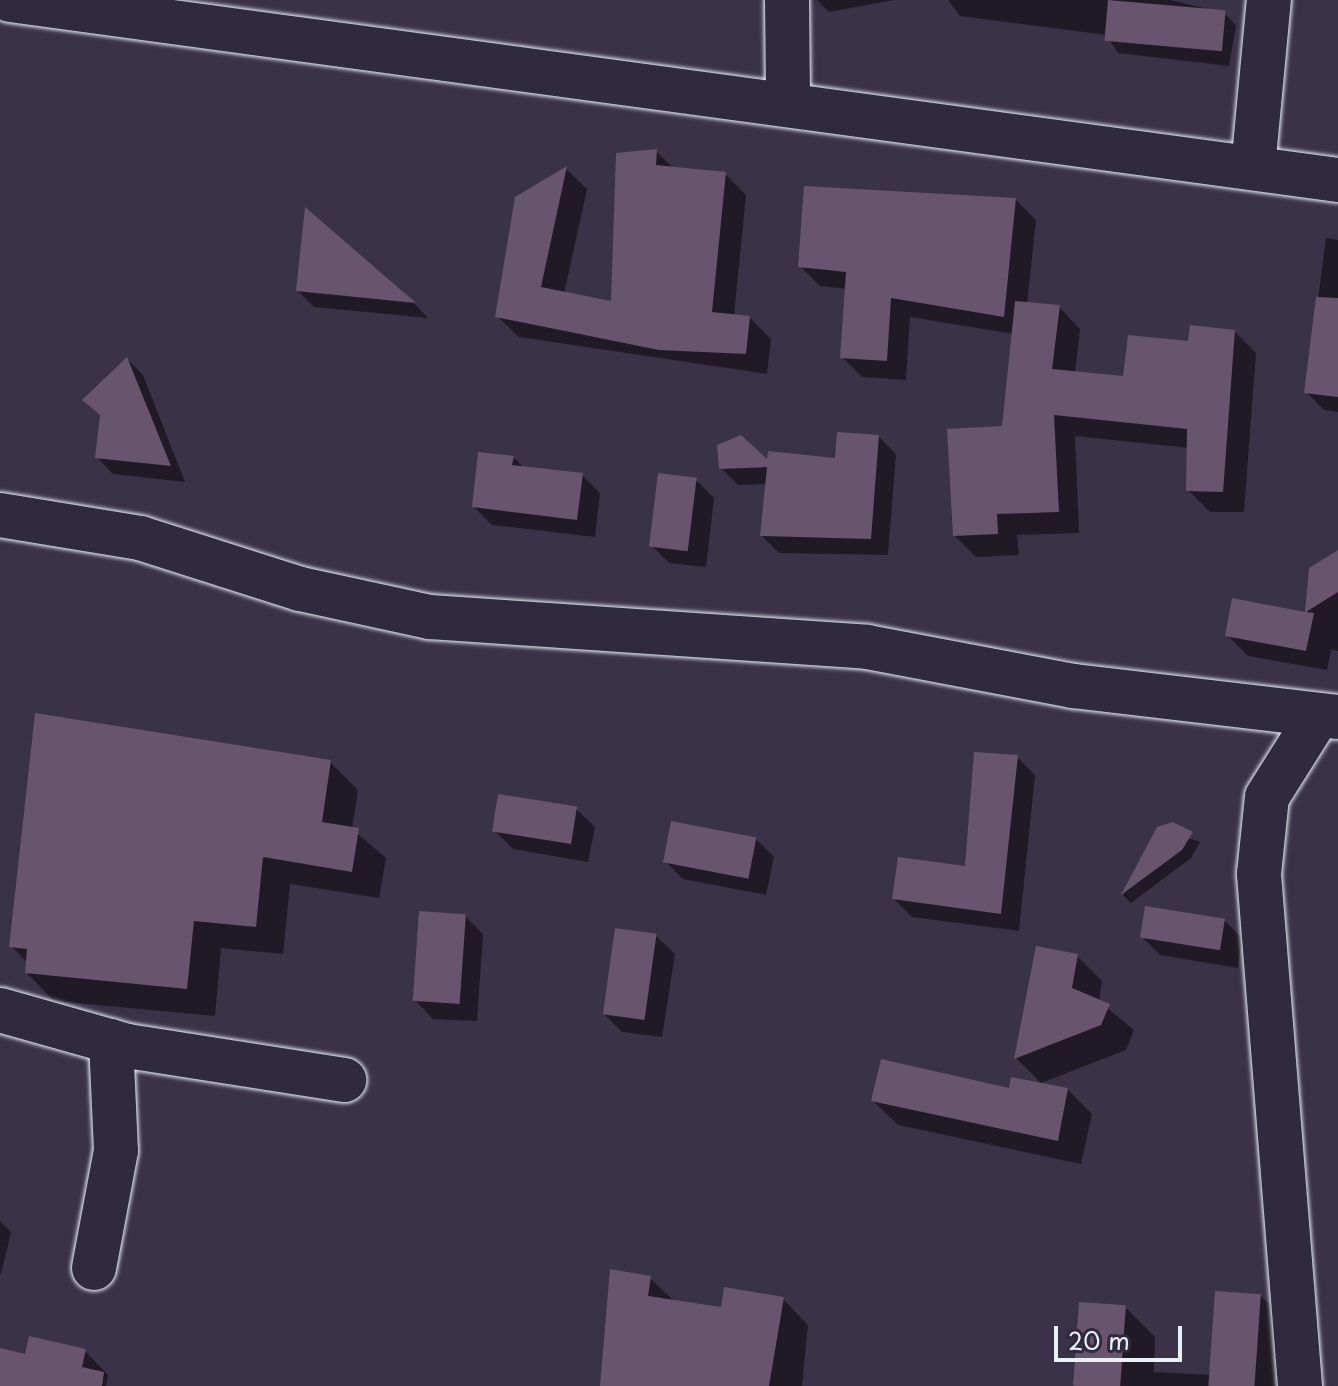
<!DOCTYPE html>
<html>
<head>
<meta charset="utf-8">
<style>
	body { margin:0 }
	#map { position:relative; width:1338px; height:1386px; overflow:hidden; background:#3a3247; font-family:"Playpen Sans",sans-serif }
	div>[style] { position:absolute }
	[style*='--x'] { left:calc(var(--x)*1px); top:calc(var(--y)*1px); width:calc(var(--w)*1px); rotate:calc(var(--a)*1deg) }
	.shadow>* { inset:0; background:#0007 }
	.building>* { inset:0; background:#67546d; transform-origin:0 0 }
	.roads { filter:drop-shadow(0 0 2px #e8f1f8) drop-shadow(0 0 2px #e8f1f8) }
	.minor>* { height:44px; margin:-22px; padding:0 22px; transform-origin:22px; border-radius:22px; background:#2f2a3d }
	span { translate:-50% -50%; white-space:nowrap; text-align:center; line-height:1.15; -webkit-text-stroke:7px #2f2a3d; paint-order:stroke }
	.scale { position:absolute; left:1054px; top:1326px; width:128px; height:36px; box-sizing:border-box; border:4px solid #e8f1f8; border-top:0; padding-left:10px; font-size:24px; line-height:28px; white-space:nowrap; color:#e8f1f8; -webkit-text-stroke:6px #2f2a3d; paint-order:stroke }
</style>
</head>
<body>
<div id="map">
	<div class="shadow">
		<div style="clip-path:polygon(817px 0,894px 0,829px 12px)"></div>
		<div style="clip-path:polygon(948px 0,1170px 0,1224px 13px,1236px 25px,1229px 66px,1118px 53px,1106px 35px,960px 16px)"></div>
		<div style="clip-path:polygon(656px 151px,674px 169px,725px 174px,746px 195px,734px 316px,750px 318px,771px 339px,767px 374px,519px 337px,497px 316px,566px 169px,587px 189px,564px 294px,613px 304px)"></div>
		<div style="clip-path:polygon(1016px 200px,1036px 220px,1027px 304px,1059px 307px,1080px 329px,1075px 373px,1125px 378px,1190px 343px,1234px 331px,1256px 353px,1244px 512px,1210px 512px,1188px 490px,1189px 448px,1075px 436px,1079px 533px,1017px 535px,1019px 555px,976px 557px,955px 536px,1004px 427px,1014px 334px,910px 317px,906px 380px,862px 377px,842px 357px,847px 289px,820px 286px,800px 266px)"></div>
		<div style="clip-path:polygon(307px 211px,415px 304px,428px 318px,314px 307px,298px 291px)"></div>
		<div style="clip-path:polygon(1326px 238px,1338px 240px,1338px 412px,1324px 410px,1306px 392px)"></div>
		<div style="clip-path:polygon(127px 359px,143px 375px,185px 482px,113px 474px,97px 457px,102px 416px)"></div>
		<div style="clip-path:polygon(879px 437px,896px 454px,888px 555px,779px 553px,762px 536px,767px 484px,738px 485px,721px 468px,836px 460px)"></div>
		<div style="clip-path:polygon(513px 457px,524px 468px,582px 475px,600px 493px,595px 537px,492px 525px,474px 507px)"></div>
		<div style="clip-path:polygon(696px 480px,714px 498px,706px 567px,669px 563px,651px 545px)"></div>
		<div style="clip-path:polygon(1338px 566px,1338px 651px,1331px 650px,1327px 670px,1248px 656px,1227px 635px,1307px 614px,1311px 569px)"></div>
		<div style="clip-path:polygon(1017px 757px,1035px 775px,1019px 931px,912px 917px,894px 899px,967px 868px)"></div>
		<div style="clip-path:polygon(330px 762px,358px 790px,352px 829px,386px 858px,379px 898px,290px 884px,283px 954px,221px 948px,215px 1016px,54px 1001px,27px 973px,28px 963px,11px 946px)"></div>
		<div style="clip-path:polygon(576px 809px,595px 827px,588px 862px,513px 849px,495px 831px)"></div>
		<div style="clip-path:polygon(1158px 828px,1200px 842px,1191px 858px,1131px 903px,1123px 895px)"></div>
		<div style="clip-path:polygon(756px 839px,774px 857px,766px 895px,683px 879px,665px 861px)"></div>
		<div style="clip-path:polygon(465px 916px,483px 934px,477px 1021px,433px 1019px,415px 1000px)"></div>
		<div style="clip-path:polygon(1224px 920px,1242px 938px,1238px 968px,1160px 955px,1142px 937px)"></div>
		<div style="clip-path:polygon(656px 936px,675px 954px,662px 1037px,622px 1032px,604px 1014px)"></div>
		<div style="clip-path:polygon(1077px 956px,1102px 981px,1099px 1001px,1134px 1030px,1126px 1050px,1041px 1083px,1016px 1058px)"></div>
		<div style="clip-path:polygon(1010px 1090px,1068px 1090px,1092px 1114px,1081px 1164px,898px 1125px,873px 1101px)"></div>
		<div style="clip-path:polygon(0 1221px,11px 1232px,1px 1274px,0 1274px)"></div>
		<div style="clip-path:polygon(650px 1278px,675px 1302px,723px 1310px,783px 1299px,808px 1325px,802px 1386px,602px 1386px)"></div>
		<div style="clip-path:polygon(1261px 1296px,1291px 1326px,1288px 1386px,1077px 1386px,1125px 1307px,1155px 1337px,1154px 1372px,1212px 1375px)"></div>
		<div style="clip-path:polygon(0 1350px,26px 1356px,85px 1351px,108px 1375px,106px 1386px,0 1386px)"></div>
	</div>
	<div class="building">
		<div style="left:1108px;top:0;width:118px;height:41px;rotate:5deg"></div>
		<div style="clip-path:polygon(657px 149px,656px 165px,726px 172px,712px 312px,750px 316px,746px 354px,659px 350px,495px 317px,515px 197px,567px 166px,541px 287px,611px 301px,616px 153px)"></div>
		<div style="clip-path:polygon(804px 186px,1016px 198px,1004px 317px,891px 298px,887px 361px,840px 358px,846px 272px,798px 267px)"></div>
		<div style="clip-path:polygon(305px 207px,416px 303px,296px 291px)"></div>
		<div style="clip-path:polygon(1316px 297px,1338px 298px,1338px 397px,1304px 393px)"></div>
		<div style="clip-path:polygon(1015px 301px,1060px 305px,1052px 369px,1123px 376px,1128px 335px,1188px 341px,1190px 325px,1235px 330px,1223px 492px,1186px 491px,1187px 429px,1054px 415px,1059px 512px,997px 514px,998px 534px,953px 536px,947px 429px,1002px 426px)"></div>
		<div style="clip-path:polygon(127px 357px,171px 466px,95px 458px,100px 415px,82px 400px)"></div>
		<div style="clip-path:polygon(837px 432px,879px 435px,871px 539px,760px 536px,767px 467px,719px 469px,717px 445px,741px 435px,767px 459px,768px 451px,835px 458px)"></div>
		<div style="clip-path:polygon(478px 452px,514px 456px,512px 465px,583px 473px,577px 520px,472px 507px)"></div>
		<div style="left:658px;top:473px;width:39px;height:74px;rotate:7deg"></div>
		<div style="clip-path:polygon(1338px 550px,1338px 592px,1306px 612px,1314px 613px,1306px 651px,1225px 636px,1232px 598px,1305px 612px,1309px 568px)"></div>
		<div style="clip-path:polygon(35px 713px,331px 760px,322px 822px,359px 828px,352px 872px,263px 857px,256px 927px,194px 921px,187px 989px,25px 973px,27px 949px,9px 947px)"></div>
		<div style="clip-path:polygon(974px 752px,1018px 755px,1001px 914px,892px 899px,898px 857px,965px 866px)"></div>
		<div style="left:498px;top:794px;width:80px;height:38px;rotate:9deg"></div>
		<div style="left:671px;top:821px;width:87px;height:42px;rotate:11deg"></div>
		<div style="clip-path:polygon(1173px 822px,1193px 832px,1182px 850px,1121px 895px,1157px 827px)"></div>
		<div style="left:1145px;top:906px;width:81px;height:32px;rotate:9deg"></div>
		<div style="left:419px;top:911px;width:47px;height:90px;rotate:4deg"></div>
		<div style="left:615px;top:928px;width:42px;height:87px;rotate:8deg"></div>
		<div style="clip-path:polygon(1036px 946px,1078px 954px,1072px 988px,1110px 1004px,1101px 1025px,1014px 1059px)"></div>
		<div style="clip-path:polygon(881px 1059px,1009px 1088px,1011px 1077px,1068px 1088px,1058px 1141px,871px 1101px)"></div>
		<div style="clip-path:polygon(610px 1269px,651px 1276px,648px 1296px,721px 1307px,724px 1287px,784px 1297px,769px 1386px,600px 1386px)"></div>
		<div style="left:1215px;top:1291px;width:46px;height:95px;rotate:4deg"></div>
		<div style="left:1079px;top:1302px;width:47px;height:84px;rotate:4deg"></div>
		<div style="clip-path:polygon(29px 1336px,86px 1349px,82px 1367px,104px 1372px,102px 1386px,0 1386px,0 1348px,25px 1354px)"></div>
	</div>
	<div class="roads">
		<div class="minor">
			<div style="--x:10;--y:0;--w:1340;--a:7.72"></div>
			<div style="--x:787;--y:0;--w:103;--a:89.4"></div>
			<div style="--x:1253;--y:168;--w:169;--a:-84.6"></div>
			<div style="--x:0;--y:515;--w:142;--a:9.3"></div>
			<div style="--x:140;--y:538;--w:168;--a:17.7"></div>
			<div style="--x:300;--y:589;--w:133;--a:12.2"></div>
			<div style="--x:430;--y:617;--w:438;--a:3.9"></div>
			<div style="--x:867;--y:647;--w:210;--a:10.7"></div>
			<div style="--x:1073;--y:686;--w:267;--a:6.7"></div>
			<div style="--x:0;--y:1010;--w:132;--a:15.8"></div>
			<div style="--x:127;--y:1046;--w:220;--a:8.9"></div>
			<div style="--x:94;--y:1268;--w:119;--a:-79.4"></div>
			<div style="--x:116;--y:1151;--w:110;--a:-92.6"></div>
			<div style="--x:1300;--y:1386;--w:514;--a:-94.58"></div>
			<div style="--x:1259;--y:874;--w:77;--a:-84.1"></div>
			<div style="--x:1267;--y:797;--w:96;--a:-57.8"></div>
		</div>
	</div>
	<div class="scale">20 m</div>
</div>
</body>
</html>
